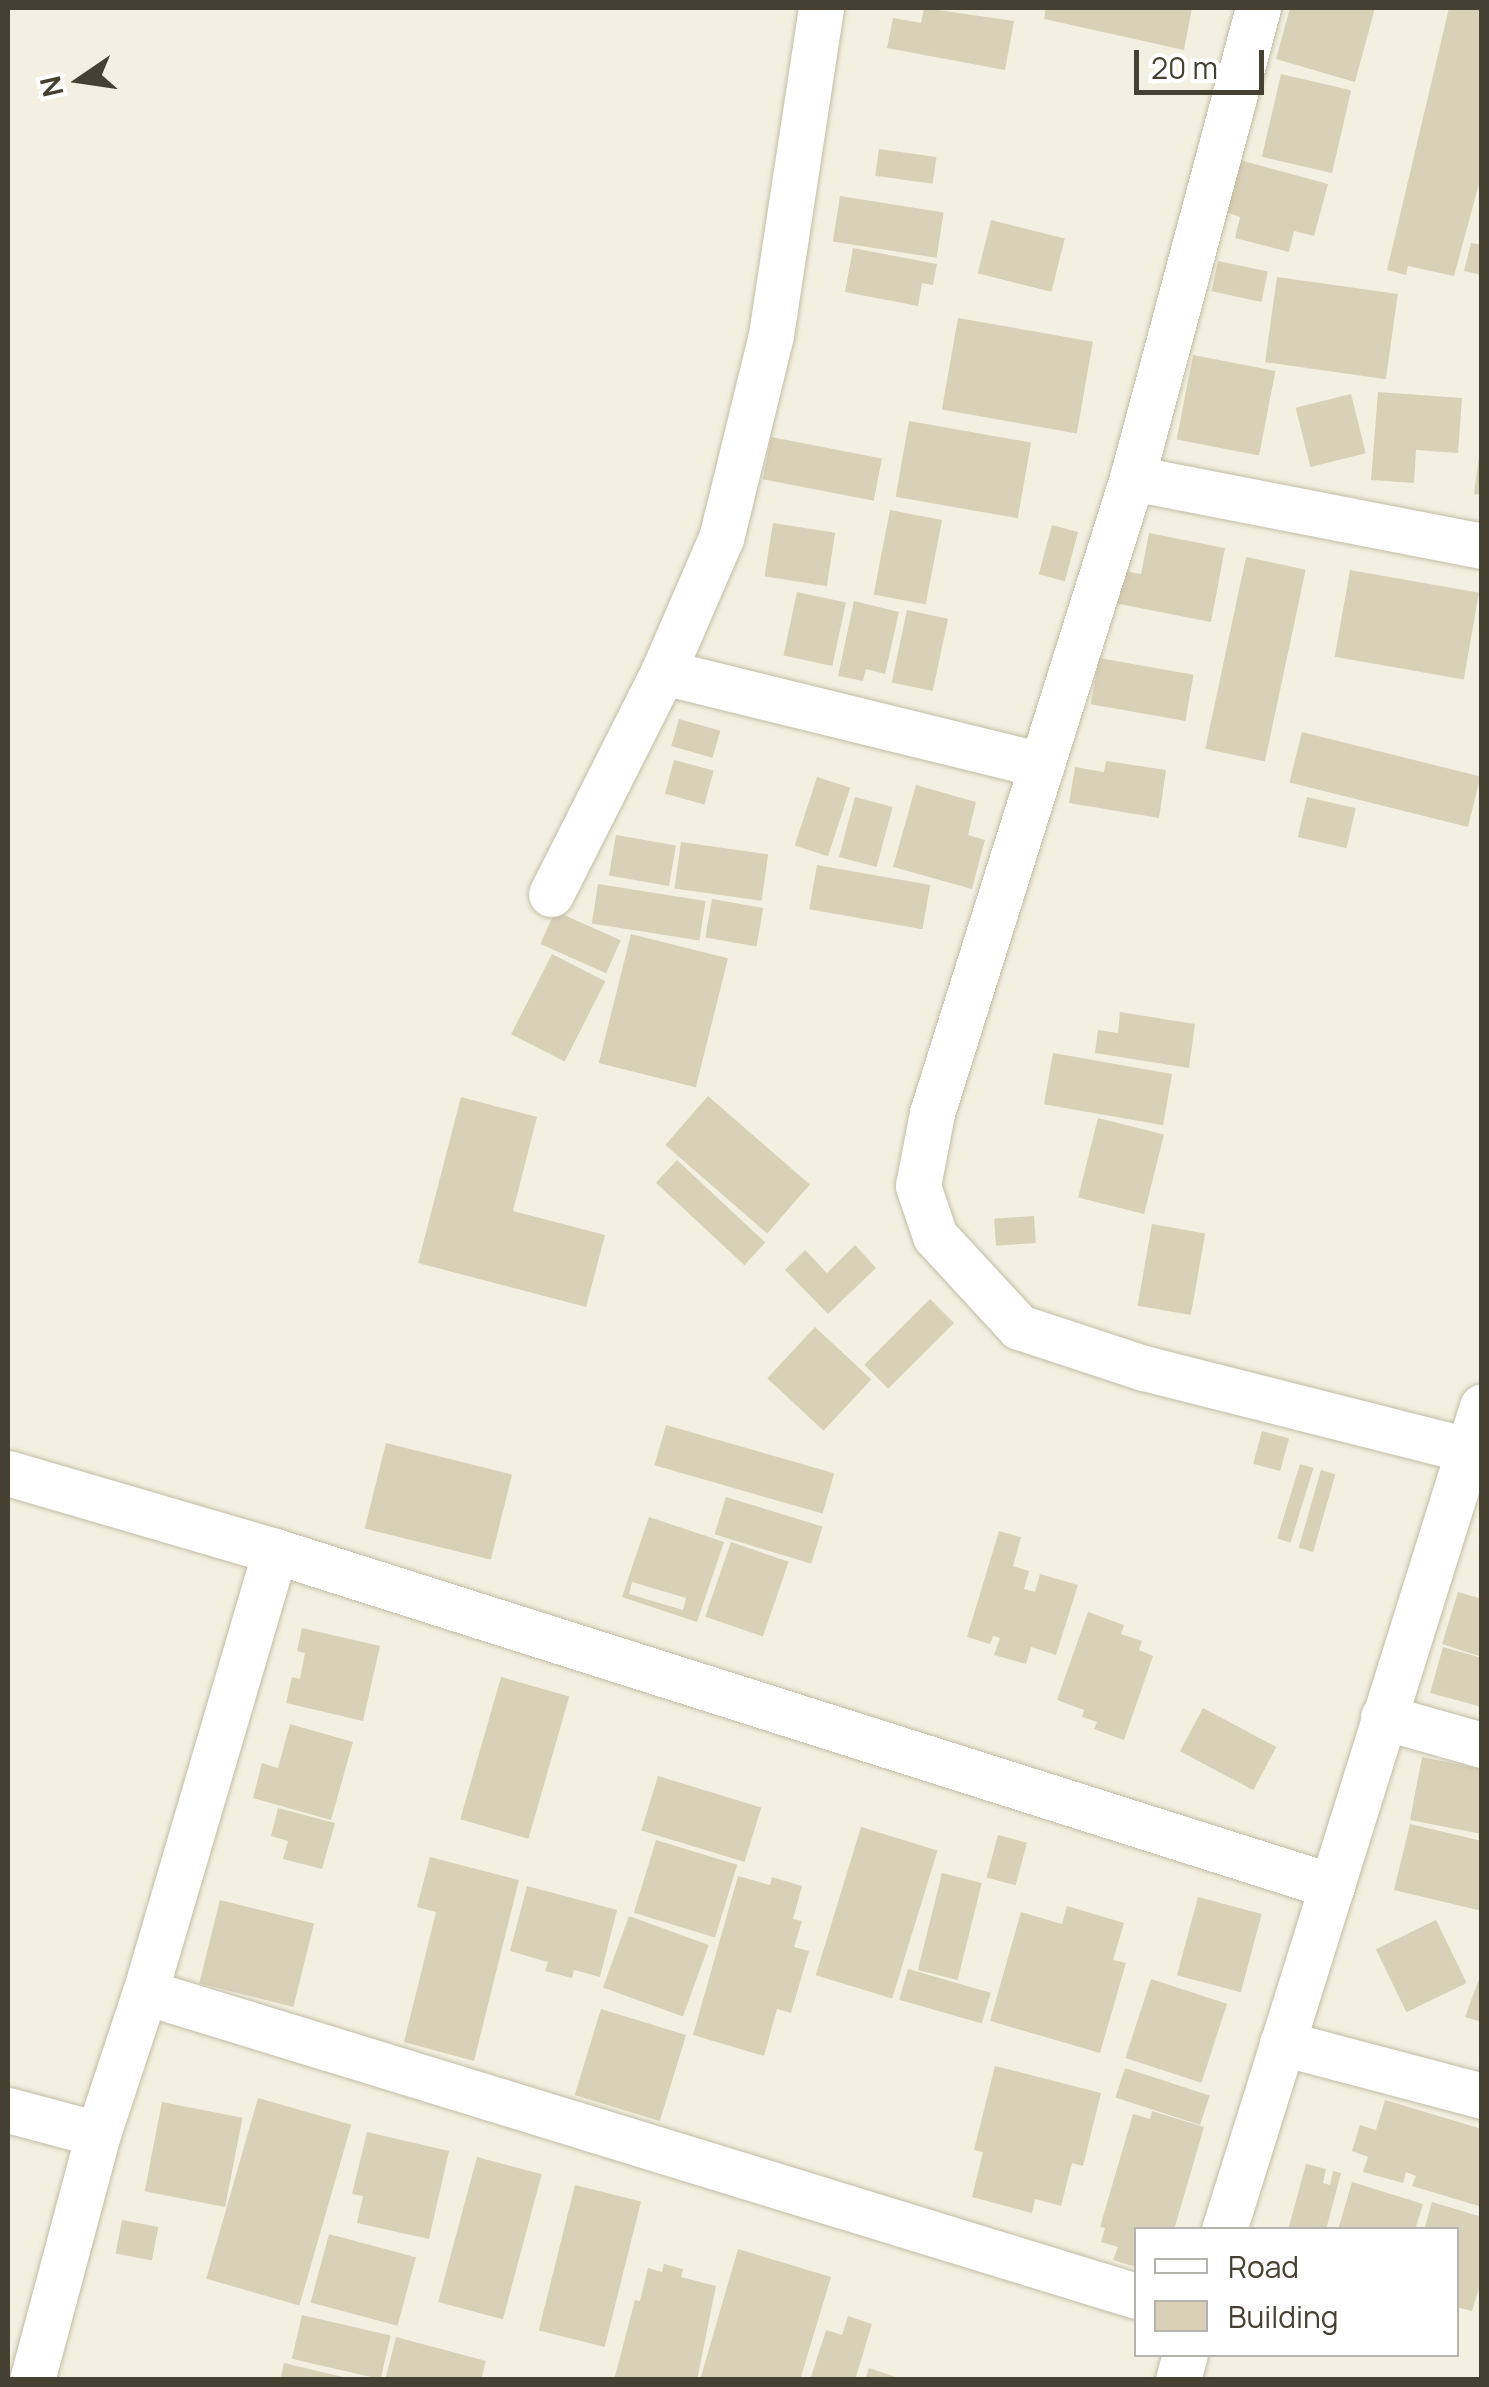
<!DOCTYPE html>
<html>
<head>
<meta charset="utf-8">
<style>
	body { margin:0 }
	#map { position:relative; width:1489px; height:2387px; overflow:hidden; background:#f3f0e1; font-family:Manrope,sans-serif }
	div>[style] { position:absolute }
	[style*='--x'] { left:calc(var(--x)*1px); top:calc(var(--y)*1px); width:calc(var(--w)*1px); rotate:calc(var(--a)*1deg) }
	.building>* { inset:0; background:#d9d0b8; transform-origin:0 0 }
	.roads { filter:drop-shadow(0 0 2px #c2bca6) drop-shadow(0 0 2px #c2bca6) }
	.minor>* { height:45px; margin:-22.5px; padding:0 22.5px; transform-origin:22.5px; border-radius:22.5px; background:#fff }
	span { translate:-50% -50%; white-space:nowrap; text-align:center; line-height:1.15; -webkit-text-stroke:10px #fff; paint-order:stroke }
	.frame { position:absolute; inset:0; border:10px solid #454031; pointer-events:none }
	.legend { position:absolute; left:1134px; top:2227px; width:325px; height:130px; box-sizing:border-box; background:#fff; border:2px solid #b5b3ad; margin:0; padding:12px 18px; list-style:none; font-size:30px; color:#454031 }
	.legend li { display:flex; align-items:center; gap:20px; height:50px }
	.legend b { width:50px; border:2px solid #b5b3ad }
	.north { position:absolute; left:30px; top:30px; width:100px; height:100px; -webkit-text-stroke:8px #fff; paint-order:stroke; rotate:257deg; font-size:28px; font-weight:700; line-height:40px; text-align:center; color:#454031 }
	.north::after { content:''; display:block; margin:auto; width:35px; height:45px; background:#454031; clip-path:polygon(50% 0,100% 100%,50% 72%,0 100%) }
	.scale { position:absolute; left:1134px; top:50px; width:130px; height:45px; box-sizing:border-box; border:5px solid #454031; border-top:0; padding-left:12px; font-size:30px; line-height:35px; white-space:nowrap; color:#454031; -webkit-text-stroke:8px #fff; paint-order:stroke }
</style>
</head>
<body>
<div id="map">
	<div class="building">
		<div style="clip-path:polygon(924px 8px,1014px 21px,1005px 70px,887px 48px,893px 18px,921px 23px)"></div>
		<div style="clip-path:polygon(1046px 8px,1192px 8px,1184px 50px,1044px 19px)"></div>
		<div style="clip-path:polygon(1290px 8px,1375px 8px,1355px 82px,1276px 59px)"></div>
		<div style="clip-path:polygon(1449px 8px,1482px 8px,1482px 173px,1454px 276px,1408px 266px,1406px 275px,1387px 270px)"></div>
		<div style="left:1281px;top:74px;width:72px;height:85px;rotate:13deg"></div>
		<div style="left:879px;top:149px;width:58px;height:27px;rotate:8deg"></div>
		<div style="clip-path:polygon(1240px 160px,1328px 184px,1314px 236px,1294px 231px,1289px 252px,1235px 238px,1240px 217px,1226px 212px)"></div>
		<div style="left:840px;top:196px;width:105px;height:46px;rotate:9deg"></div>
		<div style="left:991px;top:220px;width:76px;height:55px;rotate:14deg"></div>
		<div style="clip-path:polygon(1471px 243px,1482px 245px,1482px 275px,1464px 271px)"></div>
		<div style="clip-path:polygon(853px 248px,937px 264px,933px 285px,922px 283px,918px 306px,845px 292px)"></div>
		<div style="left:1218px;top:261px;width:51px;height:31px;rotate:12deg"></div>
		<div style="left:1277px;top:277px;width:122px;height:86px;rotate:8deg"></div>
		<div style="left:958px;top:318px;width:137px;height:93px;rotate:10deg"></div>
		<div style="left:1193px;top:355px;width:84px;height:86px;rotate:11deg"></div>
		<div style="clip-path:polygon(1378px 392px,1462px 398px,1458px 453px,1416px 450px,1414px 483px,1371px 480px)"></div>
		<div style="left:1351px;top:394px;width:61px;height:57px;rotate:76deg"></div>
		<div style="left:909px;top:421px;width:124px;height:77px;rotate:10deg"></div>
		<div style="left:771px;top:437px;width:113px;height:43px;rotate:11deg"></div>
		<div style="clip-path:polygon(1479px 456px,1482px 456px,1482px 495px,1474px 494px)"></div>
		<div style="left:890px;top:510px;width:53px;height:86px;rotate:11deg"></div>
		<div style="left:773px;top:523px;width:63px;height:54px;rotate:9deg"></div>
		<div style="left:1052px;top:525px;width:27px;height:51px;rotate:15deg"></div>
		<div style="clip-path:polygon(1149px 533px,1225px 548px,1211px 622px,1114px 603px,1120px 570px,1141px 574px)"></div>
		<div style="left:1246px;top:557px;width:61px;height:196px;rotate:12deg"></div>
		<div style="left:1350px;top:570px;width:131px;height:88px;rotate:10deg"></div>
		<div style="left:797px;top:592px;width:50px;height:65px;rotate:12deg"></div>
		<div style="clip-path:polygon(854px 601px,899px 612px,885px 674px,866px 669px,863px 681px,838px 676px)"></div>
		<div style="left:907px;top:610px;width:42px;height:74px;rotate:12deg"></div>
		<div style="left:1099px;top:658px;width:96px;height:47px;rotate:10deg"></div>
		<div style="left:679px;top:719px;width:43px;height:28px;rotate:16deg"></div>
		<div style="left:1302px;top:732px;width:184px;height:52px;rotate:14deg"></div>
		<div style="left:674px;top:760px;width:41px;height:35px;rotate:15deg"></div>
		<div style="clip-path:polygon(1106px 761px,1166px 770px,1159px 818px,1069px 803px,1075px 767px,1104px 772px)"></div>
		<div style="left:817px;top:777px;width:35px;height:72px;rotate:18deg"></div>
		<div style="clip-path:polygon(916px 785px,976px 802px,968px 835px,985px 840px,972px 889px,893px 867px)"></div>
		<div style="left:855px;top:797px;width:39px;height:62px;rotate:15deg"></div>
		<div style="left:1307px;top:797px;width:50px;height:41px;rotate:13deg"></div>
		<div style="left:616px;top:835px;width:61px;height:41px;rotate:10deg"></div>
		<div style="left:681px;top:842px;width:88px;height:47px;rotate:8deg"></div>
		<div style="left:817px;top:865px;width:115px;height:45px;rotate:10deg"></div>
		<div style="left:598px;top:884px;width:109px;height:40px;rotate:9deg"></div>
		<div style="left:712px;top:899px;width:52px;height:39px;rotate:10deg"></div>
		<div style="left:555px;top:911px;width:72px;height:36px;rotate:24deg"></div>
		<div style="left:631px;top:934px;width:100px;height:133px;rotate:14deg"></div>
		<div style="left:552px;top:954px;width:60px;height:90px;rotate:27deg"></div>
		<div style="clip-path:polygon(1120px 1012px,1195px 1024px,1189px 1068px,1095px 1053px,1098px 1030px,1118px 1033px)"></div>
		<div style="left:1053px;top:1053px;width:121px;height:52px;rotate:10deg"></div>
		<div style="left:708px;top:1096px;width:135px;height:65px;rotate:41deg"></div>
		<div style="clip-path:polygon(461px 1097px,537px 1117px,513px 1211px,605px 1235px,586px 1307px,418px 1263px)"></div>
		<div style="left:1098px;top:1118px;width:68px;height:82px;rotate:14deg"></div>
		<div style="left:677px;top:1160px;width:121px;height:31px;rotate:43deg"></div>
		<div style="left:1034px;top:1216px;width:27px;height:40px;rotate:86deg"></div>
		<div style="left:1152px;top:1224px;width:54px;height:83px;rotate:10deg"></div>
		<div style="clip-path:polygon(855px 1245px,876px 1268px,828px 1314px,785px 1270px,805px 1250px,827px 1273px)"></div>
		<div style="left:930px;top:1299px;width:34px;height:93px;rotate:45deg"></div>
		<div style="left:815px;top:1327px;width:77px;height:70px;rotate:43deg"></div>
		<div style="left:666px;top:1425px;width:175px;height:42px;rotate:16deg"></div>
		<div style="left:1262px;top:1431px;width:28px;height:34px;rotate:15deg"></div>
		<div style="left:386px;top:1443px;width:130px;height:88px;rotate:14deg"></div>
		<div style="left:1300px;top:1464px;width:14px;height:78px;rotate:17deg"></div>
		<div style="left:1321px;top:1470px;width:15px;height:81px;rotate:16deg"></div>
		<div style="left:726px;top:1497px;width:101px;height:39px;rotate:17deg"></div>
		<div style="clip-path:polygon(evenodd,649px 1517px,724px 1542px,697px 1622px,622px 1597px,649px 1517px,632px 1582px,686px 1598px,683px 1610px,629px 1594px,632px 1582px)"></div>
		<div style="clip-path:polygon(999px 1531px,1021px 1537px,1013px 1566px,1029px 1571px,1024px 1589px,1035px 1592px,1040px 1574px,1078px 1585px,1056px 1655px,1031px 1647px,1026px 1664px,994px 1655px,1000px 1638px,993px 1636px,990px 1644px,967px 1637px)"></div>
		<div style="left:731px;top:1542px;width:61px;height:79px;rotate:19deg"></div>
		<div style="clip-path:polygon(1458px 1592px,1482px 1599px,1482px 1657px,1442px 1644px)"></div>
		<div style="clip-path:polygon(1088px 1612px,1124px 1625px,1121px 1634px,1142px 1641px,1139px 1650px,1153px 1656px,1124px 1740px,1094px 1729px,1097px 1722px,1082px 1717px,1084px 1710px,1057px 1700px)"></div>
		<div style="clip-path:polygon(302px 1628px,380px 1646px,363px 1721px,286px 1703px,292px 1677px,300px 1679px,305px 1653px,297px 1651px)"></div>
		<div style="clip-path:polygon(1443px 1647px,1482px 1658px,1482px 1707px,1430px 1693px)"></div>
		<div style="left:501px;top:1677px;width:71px;height:148px;rotate:16deg"></div>
		<div style="left:1203px;top:1708px;width:83px;height:49px;rotate:28deg"></div>
		<div style="clip-path:polygon(290px 1724px,353px 1742px,331px 1820px,253px 1798px,262px 1763px,278px 1768px)"></div>
		<div style="clip-path:polygon(1422px 1757px,1482px 1769px,1482px 1834px,1410px 1820px)"></div>
		<div style="left:658px;top:1776px;width:108px;height:57px;rotate:17deg"></div>
		<div style="clip-path:polygon(278px 1808px,335px 1823px,322px 1869px,283px 1859px,288px 1841px,271px 1836px)"></div>
		<div style="clip-path:polygon(1410px 1824px,1482px 1841px,1482px 1911px,1394px 1890px)"></div>
		<div style="left:861px;top:1827px;width:80px;height:155px;rotate:17deg"></div>
		<div style="left:998px;top:1835px;width:30px;height:44px;rotate:15deg"></div>
		<div style="left:656px;top:1840px;width:85px;height:76px;rotate:17deg"></div>
		<div style="clip-path:polygon(430px 1857px,519px 1880px,474px 2061px,404px 2042px,436px 1912px,417px 1907px)"></div>
		<div style="left:942px;top:1873px;width:41px;height:100px;rotate:14deg"></div>
		<div style="clip-path:polygon(738px 1876px,770px 1885px,772px 1877px,802px 1886px,793px 1919px,802px 1921px,794px 1947px,809px 1951px,791px 2013px,777px 2009px,764px 2056px,693px 2035px)"></div>
		<div style="clip-path:polygon(527px 1886px,617px 1910px,600px 1977px,574px 1970px,572px 1978px,545px 1971px,548px 1962px,510px 1951px)"></div>
		<div style="left:1198px;top:1897px;width:66px;height:81px;rotate:15deg"></div>
		<div style="left:220px;top:1900px;width:97px;height:86px;rotate:14deg"></div>
		<div style="clip-path:polygon(1067px 1906px,1124px 1923px,1113px 1960px,1126px 1963px,1100px 2053px,990px 2021px,1021px 1912px,1062px 1924px)"></div>
		<div style="left:629px;top:1916px;width:85px;height:76px;rotate:20deg"></div>
		<div style="left:1436px;top:1920px;width:70px;height:67px;rotate:64deg"></div>
		<div style="left:908px;top:1969px;width:86px;height:32px;rotate:16deg"></div>
		<div style="clip-path:polygon(1482px 1971px,1482px 2022px,1465px 2017px)"></div>
		<div style="left:1151px;top:1979px;width:80px;height:83px;rotate:18deg"></div>
		<div style="left:601px;top:2009px;width:89px;height:90px;rotate:17deg"></div>
		<div style="clip-path:polygon(995px 2066px,1101px 2093px,1083px 2166px,1072px 2163px,1061px 2206px,1035px 2199px,1032px 2213px,972px 2197px,983px 2152px,974px 2150px)"></div>
		<div style="left:1125px;top:2068px;width:89px;height:31px;rotate:18deg"></div>
		<div style="left:258px;top:2098px;width:97px;height:188px;rotate:16deg"></div>
		<div style="clip-path:polygon(1385px 2100px,1482px 2129px,1482px 2207px,1412px 2186px,1416px 2176px,1406px 2172px,1403px 2183px,1363px 2172px,1368px 2157px,1352px 2151px,1360px 2125px,1376px 2130px)"></div>
		<div style="left:162px;top:2102px;width:82px;height:91px;rotate:11deg"></div>
		<div style="clip-path:polygon(1152px 2111px,1204px 2127px,1174px 2230px,1136px 2230px,1136px 2267px,1113px 2260px,1118px 2247px,1101px 2242px,1105px 2228px,1100px 2227px,1133px 2114px,1150px 2119px)"></div>
		<div style="clip-path:polygon(367px 2132px,449px 2151px,429px 2239px,357px 2223px,363px 2196px,352px 2194px)"></div>
		<div style="left:477px;top:2157px;width:67px;height:150px;rotate:15deg"></div>
		<div style="clip-path:polygon(1306px 2164px,1326px 2169px,1323px 2183px,1330px 2185px,1333px 2171px,1341px 2173px,1326px 2230px,1288px 2230px)"></div>
		<div style="clip-path:polygon(1352px 2182px,1423px 2204px,1415px 2230px,1338px 2230px)"></div>
		<div style="left:575px;top:2185px;width:68px;height:150px;rotate:14deg"></div>
		<div style="clip-path:polygon(1432px 2202px,1482px 2217px,1482px 2279px,1472px 2311px,1456px 2307px,1456px 2230px,1424px 2230px)"></div>
		<div style="left:122px;top:2220px;width:37px;height:34px;rotate:11deg"></div>
		<div style="left:329px;top:2234px;width:90px;height:71px;rotate:15deg"></div>
		<div style="clip-path:polygon(738px 2249px,831px 2277px,800px 2380px,700px 2380px)"></div>
		<div style="clip-path:polygon(664px 2264px,683px 2269px,681px 2277px,716px 2286px,697px 2380px,614px 2380px,635px 2300px,640px 2301px,648px 2268px,662px 2272px)"></div>
		<div style="left:302px;top:2315px;width:91px;height:45px;rotate:13deg"></div>
		<div style="clip-path:polygon(848px 2316px,872px 2324px,855px 2380px,810px 2380px,826px 2330px,842px 2335px)"></div>
		<div style="clip-path:polygon(396px 2337px,486px 2361px,481px 2380px,385px 2380px)"></div>
		<div style="clip-path:polygon(284px 2363px,347px 2378px,347px 2380px,280px 2380px)"></div>
		<div style="clip-path:polygon(869px 2368px,902px 2379px,902px 2380px,865px 2380px)"></div>
	</div>
	<div class="roads">
		<div class="minor">
			<div style="--x:821;--y:8;--w:331;--a:98.7"></div>
			<div style="--x:771;--y:335;--w:209;--a:103.8"></div>
			<div style="--x:721;--y:538;--w:146;--a:113.4"></div>
			<div style="--x:663;--y:672;--w:390;--a:13.8"></div>
			<div style="--x:1258;--y:8;--w:487;--a:105"></div>
			<div style="--x:1132;--y:478;--w:666;--a:107.48"></div>
			<div style="--x:932;--y:1113;--w:74;--a:100.9"></div>
			<div style="--x:918;--y:1186;--w:53;--a:71.2"></div>
			<div style="--x:935;--y:1236;--w:124;--a:47.3"></div>
			<div style="--x:1019;--y:1327;--w:132;--a:18.2"></div>
			<div style="--x:1144;--y:1368;--w:334;--a:14.2"></div>
			<div style="--x:1132;--y:478;--w:357;--a:11"></div>
			<div style="--x:551;--y:894;--w:249;--a:-63.2"></div>
			<div style="--x:8;--y:1473;--w:278;--a:16.3"></div>
			<div style="--x:275;--y:1551;--w:460;--a:106.4"></div>
			<div style="--x:275;--y:1551;--w:1109;--a:17.59"></div>
			<div style="--x:1383;--y:1717;--w:103;--a:15.8"></div>
			<div style="--x:1282;--y:2043;--w:207;--a:14.8"></div>
			<div style="--x:8;--y:2110;--w:93;--a:14.9"></div>
			<div style="--x:98;--y:2134;--w:255;--a:105"></div>
			<div style="--x:98;--y:2134;--w:150;--a:-71.7"></div>
			<div style="--x:145;--y:1992;--w:1037;--a:17.05"></div>
			<div style="--x:1224;--y:2230;--w:863;--a:-72.61"></div>
			<div style="--x:1178;--y:2380;--w:27;--a:-75"></div>
		</div>
	</div>
	<div class="frame"></div>
	<ul class="legend">
	<li><b style="height:12px;background:#fff"></b>Road</li>
	<li><b style="height:28px;background:#d9d0b8"></b>Building</li>
	</ul>
	<div class="north">N</div>
	<div class="scale">20 m</div>
</div>
</body>
</html>
